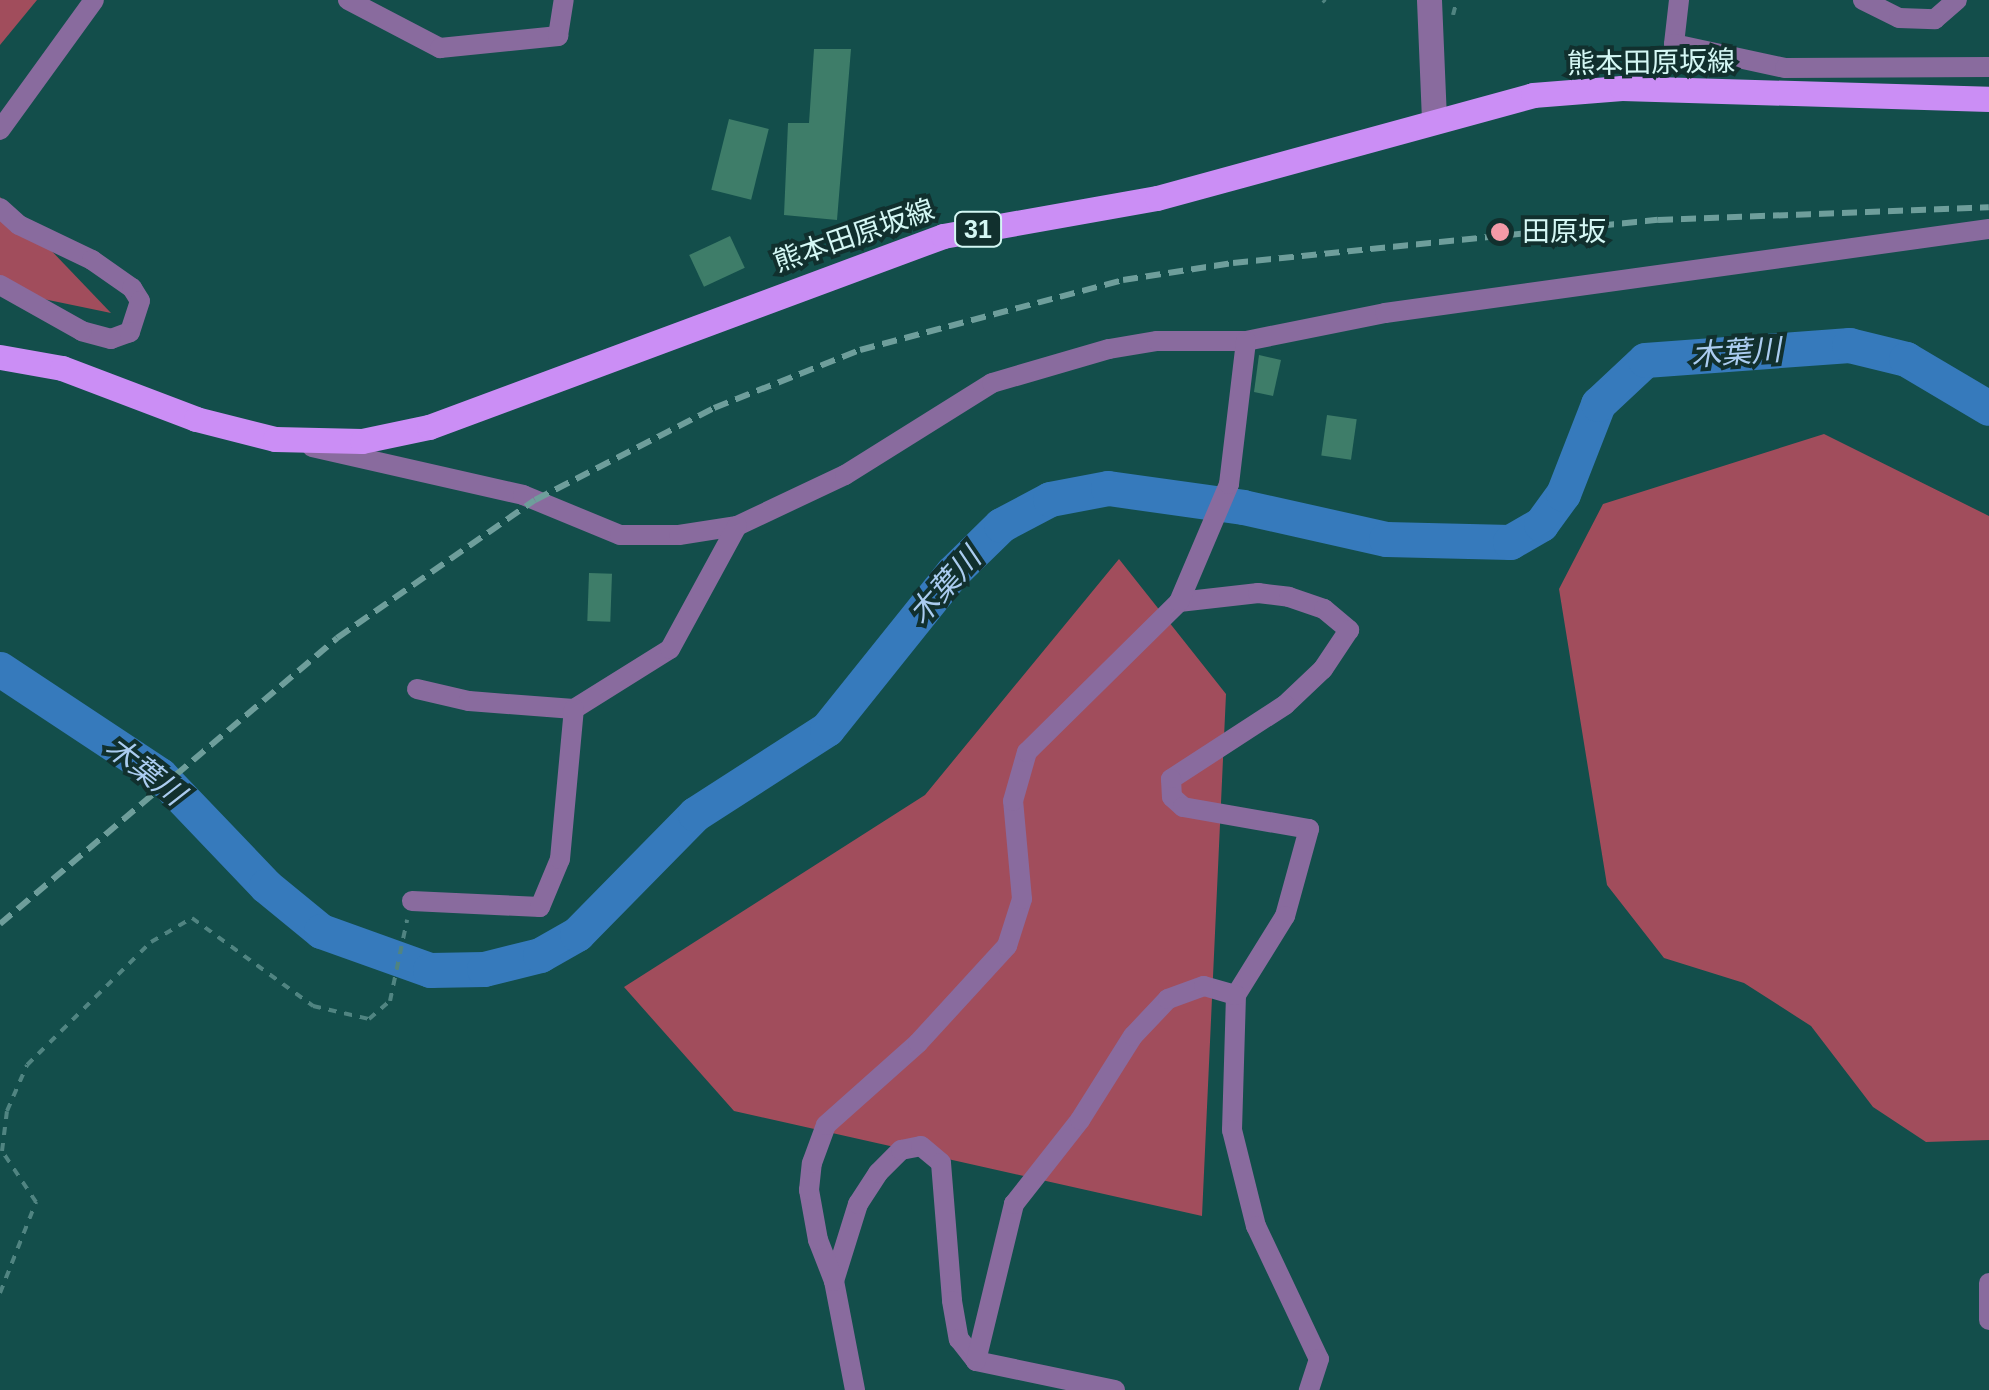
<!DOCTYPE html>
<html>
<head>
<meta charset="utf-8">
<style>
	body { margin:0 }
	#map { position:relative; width:1989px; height:1390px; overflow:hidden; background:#134e4b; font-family:Arial,"Noto Sans JP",sans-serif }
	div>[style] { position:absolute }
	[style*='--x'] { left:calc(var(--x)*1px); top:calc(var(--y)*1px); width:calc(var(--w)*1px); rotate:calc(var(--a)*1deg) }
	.green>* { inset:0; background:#a14d5c }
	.river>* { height:35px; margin:-17.5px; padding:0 17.5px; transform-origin:17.5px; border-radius:17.5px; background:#367abc }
	.building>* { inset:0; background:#3e7d69; transform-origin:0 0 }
	.path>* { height:4px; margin-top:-2px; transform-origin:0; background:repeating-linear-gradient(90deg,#508481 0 8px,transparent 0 16px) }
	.minor>* { height:20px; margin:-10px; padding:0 10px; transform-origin:10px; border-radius:10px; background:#896b9e }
	.tertiary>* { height:25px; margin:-12.5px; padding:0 12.5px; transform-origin:12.5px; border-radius:12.5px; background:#896b9e }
	.primary>* { height:25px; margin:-12.5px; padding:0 12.5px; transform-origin:12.5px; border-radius:12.5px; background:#cb8ef5 }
	.rail>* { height:6px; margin-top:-3px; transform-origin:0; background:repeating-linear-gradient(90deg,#6e9e9b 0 15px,transparent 0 23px) }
	.dots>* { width:28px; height:28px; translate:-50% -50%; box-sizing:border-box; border:5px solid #11302e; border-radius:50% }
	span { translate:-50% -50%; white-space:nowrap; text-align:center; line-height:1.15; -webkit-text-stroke:8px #11302e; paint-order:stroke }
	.shield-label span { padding:2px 8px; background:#11302e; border:2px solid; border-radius:8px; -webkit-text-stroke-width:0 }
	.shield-label { font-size:25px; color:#d4f7f4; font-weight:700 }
	.street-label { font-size:28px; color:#d4f7f4 }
	.poi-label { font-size:28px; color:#d4f7f4 }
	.left { translate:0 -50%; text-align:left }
	.water-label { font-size:30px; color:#abccf0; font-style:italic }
</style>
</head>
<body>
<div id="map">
	<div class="green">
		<div style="clip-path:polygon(0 0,37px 0,0 45px)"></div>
		<div style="clip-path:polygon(0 197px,111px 313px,0 290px)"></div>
		<div style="clip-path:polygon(1824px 434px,1989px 516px,1989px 1140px,1926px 1142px,1873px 1107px,1811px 1026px,1744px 983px,1664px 958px,1607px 885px,1559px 589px,1603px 504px)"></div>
		<div style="clip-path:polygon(1119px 559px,1226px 694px,1202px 1216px,734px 1111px,624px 987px,925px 795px)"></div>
	</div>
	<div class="river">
		<div style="--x:0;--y:669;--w:192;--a:33.5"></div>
		<div style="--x:160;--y:775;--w:153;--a:46.3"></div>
		<div style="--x:266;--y:886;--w:71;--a:39.3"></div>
		<div style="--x:321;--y:931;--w:116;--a:19.7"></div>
		<div style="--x:430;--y:970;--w:54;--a:-1.1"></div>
		<div style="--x:484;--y:969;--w:58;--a:-14"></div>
		<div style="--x:540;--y:955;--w:43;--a:-29.6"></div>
		<div style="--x:577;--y:934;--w:168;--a:-45.5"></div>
		<div style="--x:695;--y:814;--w:157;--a:-32.8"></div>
		<div style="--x:827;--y:729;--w:201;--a:-51.3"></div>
		<div style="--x:953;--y:572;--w:67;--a:-44.4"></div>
		<div style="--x:1001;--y:525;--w:55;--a:-28"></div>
		<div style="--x:1050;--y:499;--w:59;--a:-10.7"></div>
		<div style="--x:1108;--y:488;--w:136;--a:8"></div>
		<div style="--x:1243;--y:507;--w:147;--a:12.6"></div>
		<div style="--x:1386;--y:539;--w:124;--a:1.4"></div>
		<div style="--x:1510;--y:542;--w:36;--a:-30"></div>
		<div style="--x:1541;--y:524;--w:37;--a:-54"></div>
		<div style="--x:1563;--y:494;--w:97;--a:-68.7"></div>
		<div style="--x:1598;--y:404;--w:64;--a:-43.1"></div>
		<div style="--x:1645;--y:360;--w:205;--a:-4.2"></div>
		<div style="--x:1849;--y:345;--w:59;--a:13.8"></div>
		<div style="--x:1906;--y:359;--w:96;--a:30.6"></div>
	</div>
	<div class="building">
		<div style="clip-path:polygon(814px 49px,851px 49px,837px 220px,784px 215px,788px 123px,809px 123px)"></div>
		<div style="left:729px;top:119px;width:41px;height:73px;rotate:14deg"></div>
		<div style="left:730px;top:236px;width:35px;height:45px;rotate:65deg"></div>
		<div style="clip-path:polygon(1259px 355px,1281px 360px,1273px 396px,1254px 392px)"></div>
		<div style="left:1327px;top:415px;width:30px;height:41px;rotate:8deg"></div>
		<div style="left:589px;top:573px;width:23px;height:48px;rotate:2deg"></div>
	</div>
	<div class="path">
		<div style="--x:1323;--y:0;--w:3;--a:45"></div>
		<div style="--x:1453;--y:15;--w:16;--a:-75"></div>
		<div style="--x:0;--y:1293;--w:98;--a:-68.4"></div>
		<div style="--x:36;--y:1202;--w:61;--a:-123.7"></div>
		<div style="--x:2;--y:1151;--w:40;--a:-82.9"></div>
		<div style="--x:7;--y:1111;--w:50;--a:-66.5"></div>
		<div style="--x:27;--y:1065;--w:175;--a:-44.8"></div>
		<div style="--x:151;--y:942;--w:48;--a:-30.3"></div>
		<div style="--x:192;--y:918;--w:150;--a:36"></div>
		<div style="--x:313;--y:1006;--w:57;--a:13.1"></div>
		<div style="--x:369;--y:1019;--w:28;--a:-41"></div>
		<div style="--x:390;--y:1001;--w:83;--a:-78.1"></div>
	</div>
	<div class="minor">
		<div style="--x:348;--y:0;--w:104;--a:27.6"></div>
		<div style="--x:440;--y:48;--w:119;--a:-5.8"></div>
		<div style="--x:558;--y:36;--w:36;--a:-81"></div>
		<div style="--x:1679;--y:0;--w:44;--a:96.5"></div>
		<div style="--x:1674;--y:44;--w:114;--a:12.2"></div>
		<div style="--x:1785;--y:68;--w:204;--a:-0.3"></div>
		<div style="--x:1863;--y:0;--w:40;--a:26.6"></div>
		<div style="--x:1899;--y:18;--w:36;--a:2"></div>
		<div style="--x:1935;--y:19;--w:29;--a:-41"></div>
		<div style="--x:0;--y:130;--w:160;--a:-54.1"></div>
		<div style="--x:0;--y:208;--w:25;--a:42"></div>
		<div style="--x:19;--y:225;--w:81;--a:25.6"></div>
		<div style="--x:92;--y:260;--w:49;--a:35"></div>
		<div style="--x:132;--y:288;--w:15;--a:58"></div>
		<div style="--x:140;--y:301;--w:33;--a:108"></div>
		<div style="--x:130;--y:332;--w:20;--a:160"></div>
		<div style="--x:111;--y:339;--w:30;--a:-165"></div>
		<div style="--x:82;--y:331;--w:94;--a:-150.7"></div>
		<div style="--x:312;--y:447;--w:216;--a:12.8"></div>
		<div style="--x:523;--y:495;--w:105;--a:22.4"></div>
		<div style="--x:620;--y:535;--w:59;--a:0"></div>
		<div style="--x:679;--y:535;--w:59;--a:-8.8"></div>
		<div style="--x:737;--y:526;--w:119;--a:-25.3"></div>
		<div style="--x:845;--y:475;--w:173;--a:-32"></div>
		<div style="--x:992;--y:383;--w:122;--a:-16.2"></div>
		<div style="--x:1109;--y:349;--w:49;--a:-9.5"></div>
		<div style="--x:1157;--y:341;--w:89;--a:0"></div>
		<div style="--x:1246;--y:341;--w:142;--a:-11.4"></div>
		<div style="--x:1385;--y:313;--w:610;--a:-7.92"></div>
		<div style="--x:1179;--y:602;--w:80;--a:-6.5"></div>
		<div style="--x:1258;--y:593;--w:31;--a:7"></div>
		<div style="--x:1289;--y:597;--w:37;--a:19"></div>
		<div style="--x:1324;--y:609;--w:33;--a:40"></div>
		<div style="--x:1349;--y:630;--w:47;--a:123.7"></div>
		<div style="--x:1323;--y:669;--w:52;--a:136.5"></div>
		<div style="--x:1285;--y:705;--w:136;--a:147"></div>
		<div style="--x:1171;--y:779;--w:18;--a:87"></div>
		<div style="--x:1172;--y:797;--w:15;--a:42"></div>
		<div style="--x:1183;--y:807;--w:128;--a:9.9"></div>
		<div style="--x:1309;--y:829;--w:90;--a:105.4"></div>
		<div style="--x:1285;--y:916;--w:93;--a:121.8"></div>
		<div style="--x:1236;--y:995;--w:135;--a:91.7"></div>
		<div style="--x:1232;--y:1130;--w:99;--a:76"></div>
		<div style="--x:1256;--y:1226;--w:147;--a:64.7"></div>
		<div style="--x:1319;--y:1359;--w:33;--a:108"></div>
		<div style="--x:417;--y:689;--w:53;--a:13"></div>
		<div style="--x:469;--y:701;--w:105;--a:4.4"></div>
		<div style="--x:574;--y:709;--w:113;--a:-32"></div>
		<div style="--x:670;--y:649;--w:140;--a:-61.4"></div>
		<div style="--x:412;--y:901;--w:128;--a:2.7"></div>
		<div style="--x:540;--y:907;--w:52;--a:-67.4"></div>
		<div style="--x:560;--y:859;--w:151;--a:-84.7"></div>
		<div style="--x:834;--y:1281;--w:81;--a:-72.7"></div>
		<div style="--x:858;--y:1204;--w:37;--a:-57"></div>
		<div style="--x:878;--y:1173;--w:33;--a:-45"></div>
		<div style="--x:901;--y:1150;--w:20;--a:-11"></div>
		<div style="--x:921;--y:1146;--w:26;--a:40"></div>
		<div style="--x:941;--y:1163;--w:138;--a:85.4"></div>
		<div style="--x:952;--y:1301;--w:39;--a:80"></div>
		<div style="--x:959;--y:1339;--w:28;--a:52"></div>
		<div style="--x:976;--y:1361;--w:142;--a:11.8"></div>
		<div style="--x:1989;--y:1283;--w:37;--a:90"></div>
		<div style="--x:976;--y:1361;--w:162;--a:-76.4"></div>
		<div style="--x:1014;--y:1204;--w:107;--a:-51.8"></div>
		<div style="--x:1080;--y:1120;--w:99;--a:-57.8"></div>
		<div style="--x:1133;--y:1036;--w:51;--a:-46.6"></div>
		<div style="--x:1168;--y:999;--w:38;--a:-20"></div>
		<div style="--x:1204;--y:986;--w:33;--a:16"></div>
		<div style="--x:855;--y:1390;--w:111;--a:-100.9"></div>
		<div style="--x:834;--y:1281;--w:44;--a:-111.3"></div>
		<div style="--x:818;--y:1240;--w:51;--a:-100.2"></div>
		<div style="--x:809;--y:1190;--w:27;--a:-84"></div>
		<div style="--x:812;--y:1163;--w:40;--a:-69.8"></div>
		<div style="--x:826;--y:1125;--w:123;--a:-41.7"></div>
		<div style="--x:918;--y:1043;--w:132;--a:-47.5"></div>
		<div style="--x:1007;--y:946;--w:49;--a:-72.3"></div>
		<div style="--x:1022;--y:899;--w:98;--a:-95.2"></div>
		<div style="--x:1013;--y:801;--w:51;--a:-74.1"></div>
		<div style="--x:1027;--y:752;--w:214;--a:-44.6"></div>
		<div style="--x:1179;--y:602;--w:128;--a:-67"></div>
		<div style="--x:1229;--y:484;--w:144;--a:-83.2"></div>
	</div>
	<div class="tertiary">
		<div style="--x:1429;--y:0;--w:118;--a:87.6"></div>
	</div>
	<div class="primary">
		<div style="--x:0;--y:357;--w:63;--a:10.1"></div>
		<div style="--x:62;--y:368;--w:143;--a:20.8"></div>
		<div style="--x:196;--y:419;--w:81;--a:14.2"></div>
		<div style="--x:275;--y:439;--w:87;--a:1.3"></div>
		<div style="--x:362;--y:441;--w:68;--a:-11.8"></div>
		<div style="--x:429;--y:427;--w:548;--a:-20.38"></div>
		<div style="--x:943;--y:236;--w:217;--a:-10.1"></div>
		<div style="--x:1157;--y:198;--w:390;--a:-15.3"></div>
		<div style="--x:1533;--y:95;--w:89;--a:-4.5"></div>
		<div style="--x:1622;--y:88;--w:367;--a:1.7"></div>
	</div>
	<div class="rail">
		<div style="--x:0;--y:924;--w:442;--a:-40.3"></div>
		<div style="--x:337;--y:638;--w:241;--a:-34.9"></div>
		<div style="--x:535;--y:500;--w:201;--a:-27.2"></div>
		<div style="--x:714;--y:408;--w:157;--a:-21.7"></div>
		<div style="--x:860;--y:350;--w:272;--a:-14.9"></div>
		<div style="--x:1123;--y:280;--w:111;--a:-8.8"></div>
		<div style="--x:1233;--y:263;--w:427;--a:-5.8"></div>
		<div style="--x:1658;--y:220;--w:331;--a:-2.2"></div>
	</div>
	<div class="dots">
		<div style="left:1500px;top:232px;background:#f39aa7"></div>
	</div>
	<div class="shield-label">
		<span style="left:978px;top:229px">31</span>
	</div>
	<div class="street-label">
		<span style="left:1651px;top:63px;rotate:-1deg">熊本田原坂線</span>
		<span style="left:854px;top:236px;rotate:-19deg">熊本田原坂線</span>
	</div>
	<div class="poi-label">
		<span class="left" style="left:1522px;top:232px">田原坂</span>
	</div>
	<div class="water-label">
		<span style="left:1736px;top:353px;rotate:-4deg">木葉川</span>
		<span style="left:945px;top:586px;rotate:-48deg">木葉川</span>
		<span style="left:145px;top:771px;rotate:38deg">木葉川</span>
	</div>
</div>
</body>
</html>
